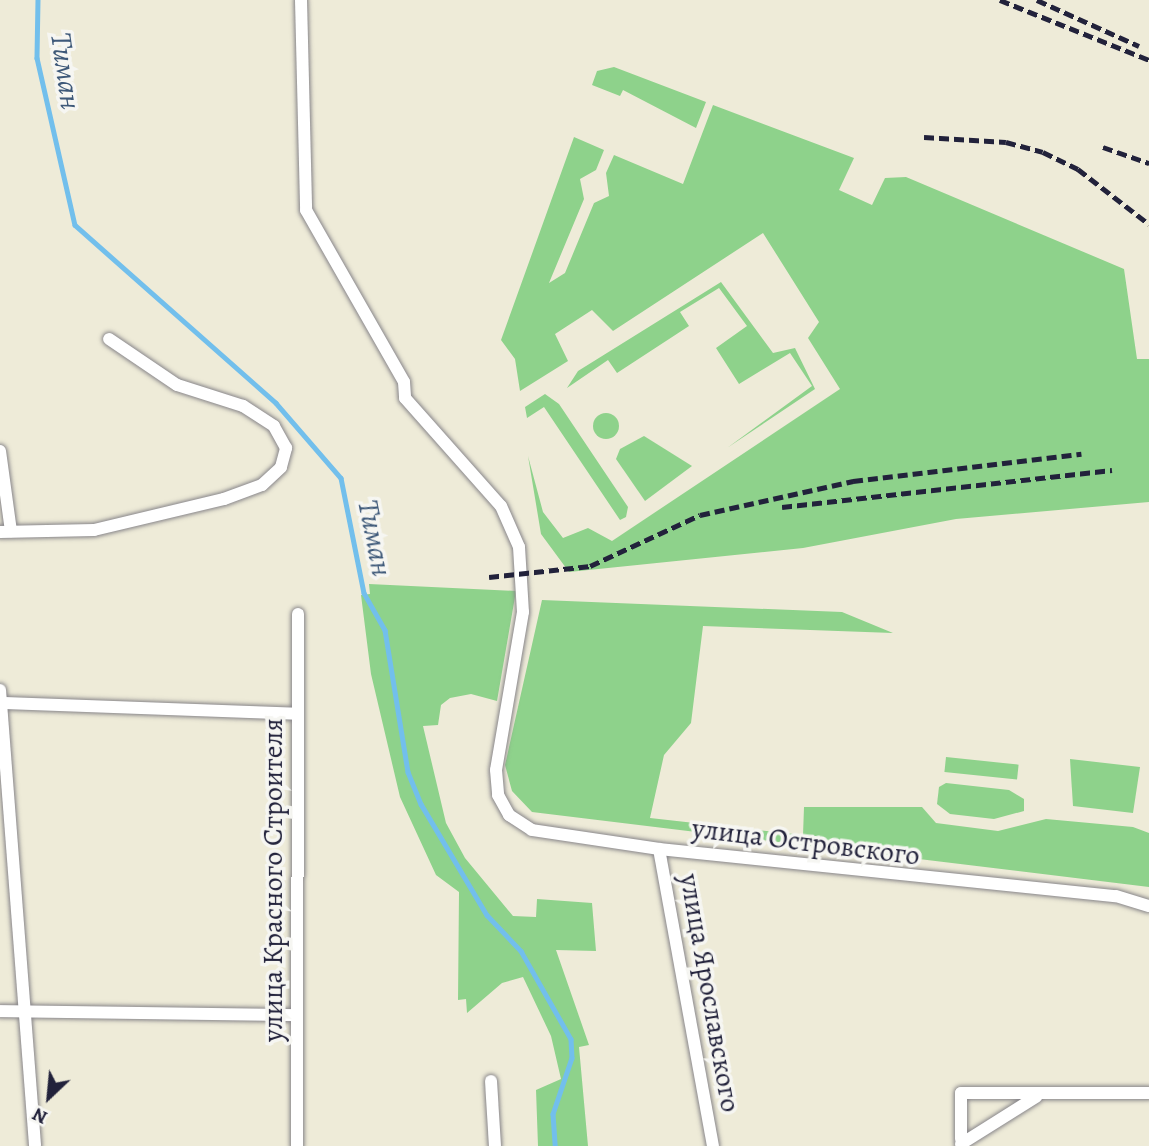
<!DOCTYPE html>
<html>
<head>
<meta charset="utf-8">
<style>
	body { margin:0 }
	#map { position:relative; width:1149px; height:1146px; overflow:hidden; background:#eeebd8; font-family:Alegreya,serif }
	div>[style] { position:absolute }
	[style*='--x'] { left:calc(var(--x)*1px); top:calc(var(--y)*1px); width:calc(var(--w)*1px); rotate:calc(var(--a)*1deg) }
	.green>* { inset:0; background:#8ed28b; transform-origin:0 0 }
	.round { border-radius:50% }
	.stream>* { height:4.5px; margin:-2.25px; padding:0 2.25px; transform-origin:2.25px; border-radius:2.25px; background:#72bfec }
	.roads { filter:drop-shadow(0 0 2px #88868a) drop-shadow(0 0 2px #88868a) }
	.minor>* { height:12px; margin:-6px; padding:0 6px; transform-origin:6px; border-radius:6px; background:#fff }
	.rail>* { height:4.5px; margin-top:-2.25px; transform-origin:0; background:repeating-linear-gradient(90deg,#22223b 0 10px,transparent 0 15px) }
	span { translate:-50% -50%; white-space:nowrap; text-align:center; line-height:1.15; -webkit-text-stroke:7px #f6f6f2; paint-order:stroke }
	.street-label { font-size:28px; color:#22223b }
	.water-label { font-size:30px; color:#3e5979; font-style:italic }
	.north { position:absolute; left:14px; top:1062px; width:70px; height:70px; -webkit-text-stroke:5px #f6f6f2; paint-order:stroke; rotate:206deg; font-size:19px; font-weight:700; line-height:28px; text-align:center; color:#22223b }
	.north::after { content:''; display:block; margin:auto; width:24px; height:32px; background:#22223b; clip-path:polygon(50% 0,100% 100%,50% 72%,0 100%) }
</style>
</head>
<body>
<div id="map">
	<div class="green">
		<div style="clip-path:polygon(614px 67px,706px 102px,696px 128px,623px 90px,620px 96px,592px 85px,597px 71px)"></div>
		<div style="clip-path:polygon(713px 105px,854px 158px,839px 190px,872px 205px,885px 178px,906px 177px,1124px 269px,1137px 359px,1149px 359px,1149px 502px,956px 519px,803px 548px,569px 572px,541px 534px,528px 456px,543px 512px,563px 538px,588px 528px,612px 541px,840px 389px,808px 338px,819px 322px,763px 233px,613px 331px,592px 310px,555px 334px,568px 361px,520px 391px,515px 359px,501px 340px,574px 137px,604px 150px,596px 170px,580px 179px,584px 199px,549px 283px,565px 273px,594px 203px,609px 196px,606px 173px,614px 155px,683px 184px)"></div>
		<div style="clip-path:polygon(721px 282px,773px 353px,795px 348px,815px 389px,727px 448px,812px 386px,790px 353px,739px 384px,716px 348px,747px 326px,719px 288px,680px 312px,689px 326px,617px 373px,608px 360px,567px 388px,578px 371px)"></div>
		<div style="clip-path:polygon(545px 394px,559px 404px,628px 507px,626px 517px,620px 520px,544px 407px,527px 418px,525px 407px)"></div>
		<div class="round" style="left:593px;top:413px;width:26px;height:26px"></div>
		<div style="clip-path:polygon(644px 436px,692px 466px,645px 501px,616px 459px,620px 449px)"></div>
		<div style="clip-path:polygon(369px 584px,516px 591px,497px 701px,471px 694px,450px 698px,441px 705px,438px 725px,423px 726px,446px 823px,465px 858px,513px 916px,536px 917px,537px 899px,592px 903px,596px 951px,556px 950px,589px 1045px,579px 1047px,588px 1146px,538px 1146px,536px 1090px,561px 1079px,551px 1036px,523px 977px,502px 983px,467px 1013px,466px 999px,458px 1000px,459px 892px,436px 875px,400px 797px,371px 674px,361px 595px,370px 594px)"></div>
		<div style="clip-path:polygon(542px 600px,842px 612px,893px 633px,703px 626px,691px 723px,664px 755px,650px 818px,803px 835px,804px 807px,922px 807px,936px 823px,998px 831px,1046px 819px,1133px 827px,1149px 833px,1149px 887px,532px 812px,512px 791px,505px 765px)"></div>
		<div style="left:946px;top:757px;width:73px;height:15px;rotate:6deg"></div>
		<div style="clip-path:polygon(1070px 759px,1140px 767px,1133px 813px,1073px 806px)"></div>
		<div style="clip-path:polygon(946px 783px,1009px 790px,1024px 799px,1024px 811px,994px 819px,950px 814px,937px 804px,939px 787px)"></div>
	</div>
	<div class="stream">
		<div style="--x:38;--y:0;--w:58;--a:91"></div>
		<div style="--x:37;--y:58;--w:171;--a:77.2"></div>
		<div style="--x:75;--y:225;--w:268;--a:41.5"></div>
		<div style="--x:276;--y:403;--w:99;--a:49.1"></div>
		<div style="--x:341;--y:478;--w:117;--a:78.7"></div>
		<div style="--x:364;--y:593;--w:43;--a:60.4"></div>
		<div style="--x:385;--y:630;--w:144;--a:80.8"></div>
		<div style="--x:408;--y:772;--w:35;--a:68"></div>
		<div style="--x:421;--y:804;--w:129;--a:59.3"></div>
		<div style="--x:487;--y:915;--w:50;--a:46.6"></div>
		<div style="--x:521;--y:951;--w:101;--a:60.4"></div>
		<div style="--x:571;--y:1039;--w:19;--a:87"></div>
		<div style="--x:572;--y:1058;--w:59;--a:108.7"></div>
		<div style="--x:553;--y:1114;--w:32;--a:86"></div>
	</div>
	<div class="roads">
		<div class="minor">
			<div style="--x:301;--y:0;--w:210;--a:88.6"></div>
			<div style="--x:306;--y:210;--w:198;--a:60.3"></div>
			<div style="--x:404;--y:382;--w:16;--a:86"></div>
			<div style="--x:405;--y:398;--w:144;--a:48.4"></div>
			<div style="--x:501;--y:506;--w:45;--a:66.3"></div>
			<div style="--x:519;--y:547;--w:65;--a:86.5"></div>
			<div style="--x:523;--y:612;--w:160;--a:99.7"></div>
			<div style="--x:496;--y:770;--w:25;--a:85"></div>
			<div style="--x:498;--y:795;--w:23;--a:61"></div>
			<div style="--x:509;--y:815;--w:27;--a:33"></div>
			<div style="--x:532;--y:830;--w:128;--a:8.5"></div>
			<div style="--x:659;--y:849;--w:459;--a:5.9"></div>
			<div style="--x:1116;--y:896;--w:34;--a:17"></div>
			<div style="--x:0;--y:451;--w:81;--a:82.2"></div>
			<div style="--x:0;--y:532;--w:94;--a:-1.2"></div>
			<div style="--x:94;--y:530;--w:134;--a:-13.4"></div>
			<div style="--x:224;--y:499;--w:40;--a:-20.2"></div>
			<div style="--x:262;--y:485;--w:26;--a:-43"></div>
			<div style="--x:281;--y:467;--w:20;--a:-75"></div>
			<div style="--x:286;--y:448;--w:25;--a:-119"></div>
			<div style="--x:274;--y:426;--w:37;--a:-147"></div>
			<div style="--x:243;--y:406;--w:69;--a:-162.3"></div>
			<div style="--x:177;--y:385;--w:82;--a:-145.9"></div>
			<div style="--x:0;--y:690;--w:457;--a:85.6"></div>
			<div style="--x:4;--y:703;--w:294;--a:2.1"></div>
			<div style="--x:659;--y:849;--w:302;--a:79.7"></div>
			<div style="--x:0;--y:1011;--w:297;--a:0.8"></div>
			<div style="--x:491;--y:1081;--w:65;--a:86.5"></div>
			<div style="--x:961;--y:1139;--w:46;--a:-90"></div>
			<div style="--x:961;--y:1093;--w:188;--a:0"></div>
			<div style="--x:961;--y:1144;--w:89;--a:-32.1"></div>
			<div style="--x:297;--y:1146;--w:532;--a:-89.89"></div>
		</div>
	</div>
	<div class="rail">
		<div style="--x:1000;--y:0;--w:161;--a:21.9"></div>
		<div style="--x:1037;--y:0;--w:112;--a:24.3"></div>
		<div style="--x:924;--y:137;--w:82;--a:3.5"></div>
		<div style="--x:1006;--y:142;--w:38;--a:15"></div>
		<div style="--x:1043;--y:152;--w:39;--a:26"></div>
		<div style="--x:1078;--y:169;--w:90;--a:37.8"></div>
		<div style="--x:1103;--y:147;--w:49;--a:19.2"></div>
		<div style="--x:782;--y:507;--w:332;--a:-6.4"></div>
		<div style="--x:489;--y:577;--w:102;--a:-6.2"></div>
		<div style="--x:590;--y:566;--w:121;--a:-24.9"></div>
		<div style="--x:700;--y:515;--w:157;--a:-12.5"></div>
		<div style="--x:853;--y:481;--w:230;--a:-6.8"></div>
	</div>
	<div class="street-label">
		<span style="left:806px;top:842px;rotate:7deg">улица Островского</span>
		<span style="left:273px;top:880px;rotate:-90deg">улица Красного Строителя</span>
		<span style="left:710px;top:993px;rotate:80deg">улица Ярославского</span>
	</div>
	<div class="water-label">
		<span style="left:66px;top:71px;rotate:82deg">Тиман</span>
		<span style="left:375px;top:538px;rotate:79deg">Тиман</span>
	</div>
	<div class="north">N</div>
</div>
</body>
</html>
